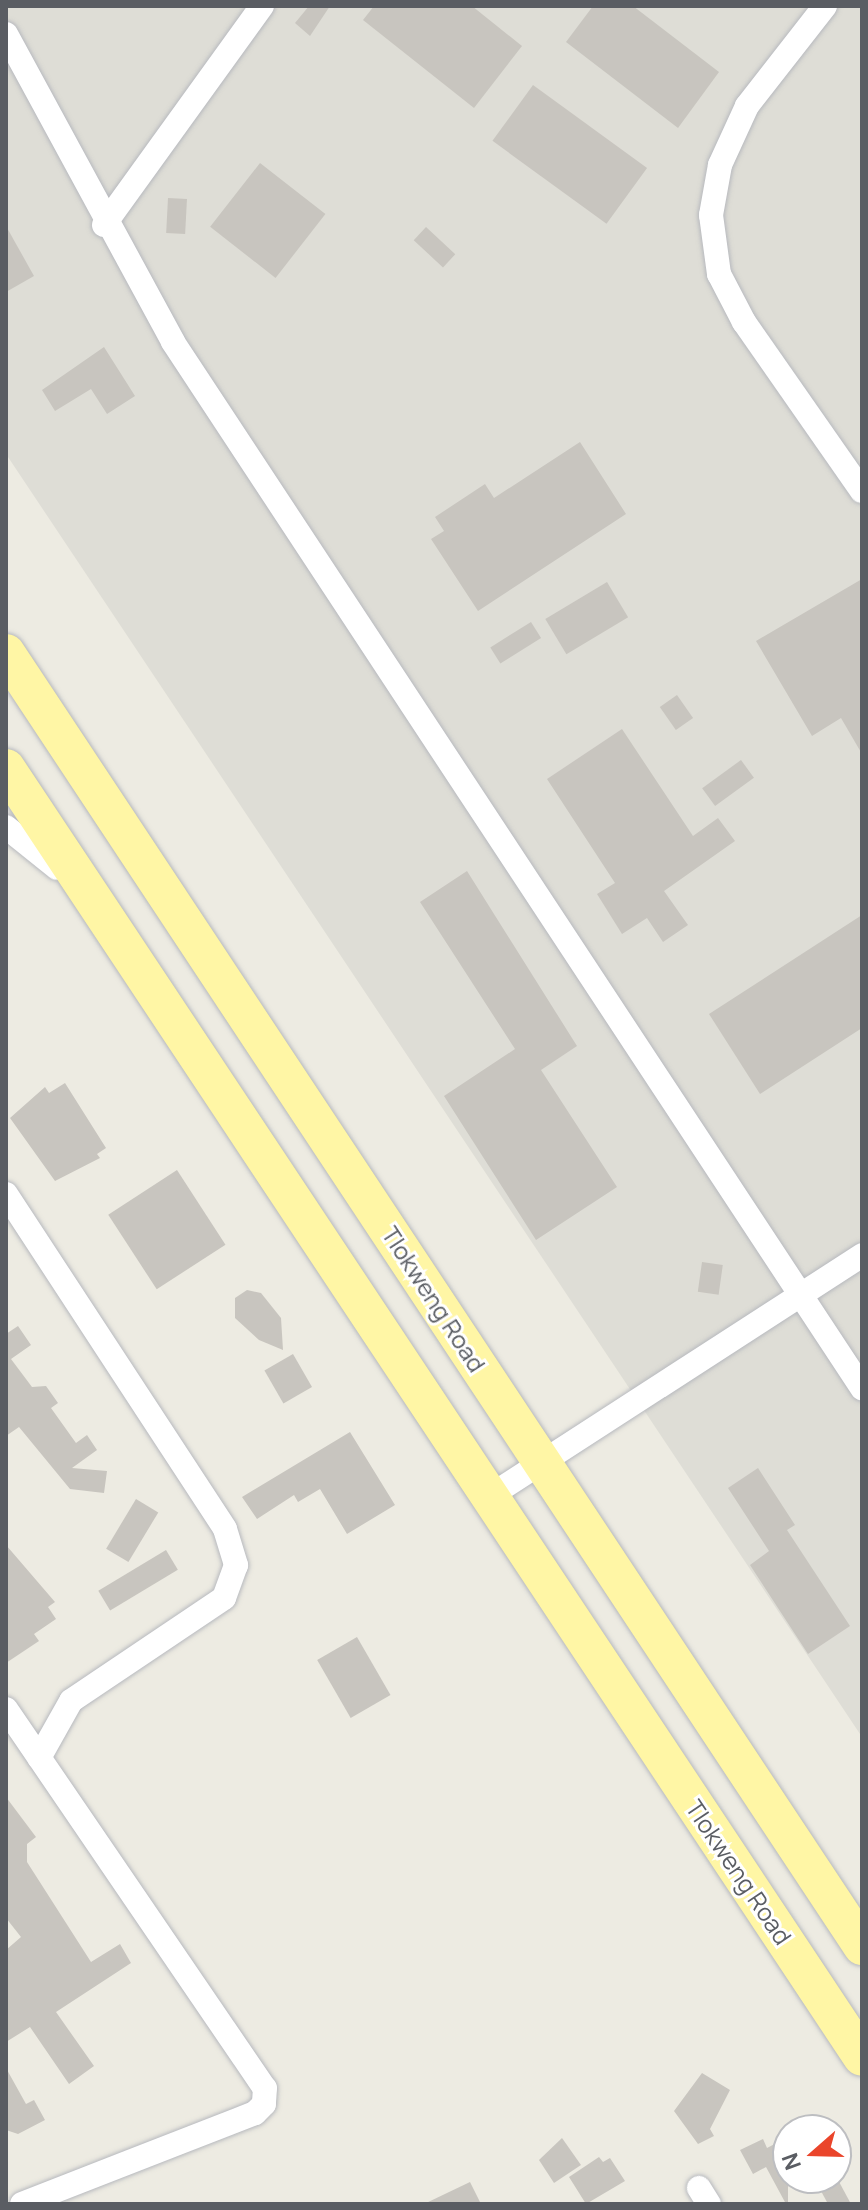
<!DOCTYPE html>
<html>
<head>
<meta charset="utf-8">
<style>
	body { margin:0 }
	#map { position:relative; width:868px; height:2210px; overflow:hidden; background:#edebe2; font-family:Manrope,sans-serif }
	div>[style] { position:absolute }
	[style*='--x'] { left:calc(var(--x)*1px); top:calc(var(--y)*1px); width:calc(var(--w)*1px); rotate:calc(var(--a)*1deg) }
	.industrial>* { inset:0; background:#deddd6 }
	.building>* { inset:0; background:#c8c5bf; transform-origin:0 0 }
	.roads { filter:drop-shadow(0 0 2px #b7b9be) drop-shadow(0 0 2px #b7b9be) }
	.street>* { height:24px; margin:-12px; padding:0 12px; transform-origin:12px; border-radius:12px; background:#fff }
	.primary>* { height:38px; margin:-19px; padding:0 19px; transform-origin:19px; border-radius:19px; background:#fff6a5 }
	span { translate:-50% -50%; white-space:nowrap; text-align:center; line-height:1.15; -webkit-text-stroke:6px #fff; paint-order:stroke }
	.street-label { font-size:24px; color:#5a5d63 }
	.frame { position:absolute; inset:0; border:8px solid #5a5d63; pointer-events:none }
	.north { position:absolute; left:772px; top:2114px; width:80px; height:80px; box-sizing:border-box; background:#fff; border:2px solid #bdbec1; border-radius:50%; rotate:250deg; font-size:22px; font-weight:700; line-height:32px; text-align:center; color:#5a5d63 }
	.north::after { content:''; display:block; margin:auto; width:28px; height:36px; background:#ea452b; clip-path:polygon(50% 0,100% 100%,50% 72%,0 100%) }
</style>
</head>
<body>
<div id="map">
	<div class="industrial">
		<div style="clip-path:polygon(6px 6px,862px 6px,862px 1737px,6px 454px)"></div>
	</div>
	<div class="building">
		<div style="clip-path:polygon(309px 6px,330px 6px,310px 36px,295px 23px)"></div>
		<div style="clip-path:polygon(374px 6px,472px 6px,522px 46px,474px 108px,363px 20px)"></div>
		<div style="clip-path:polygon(593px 6px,633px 6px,719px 72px,678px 128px,566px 42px)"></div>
		<div style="left:533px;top:85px;width:141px;height:69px;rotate:36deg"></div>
		<div style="left:260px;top:163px;width:83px;height:81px;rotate:38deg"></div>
		<div style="left:168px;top:198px;width:19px;height:35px;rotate:3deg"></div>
		<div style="clip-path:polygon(6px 226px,34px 276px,6px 292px)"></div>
		<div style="left:426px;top:227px;width:40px;height:18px;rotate:43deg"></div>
		<div style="clip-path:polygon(104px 347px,135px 396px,107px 414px,91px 389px,55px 411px,42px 390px)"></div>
		<div style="clip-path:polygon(580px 442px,626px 514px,478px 611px,431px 539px,444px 531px,435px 517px,485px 484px,494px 498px)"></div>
		<div style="clip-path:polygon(862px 579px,862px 754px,841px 718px,812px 736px,756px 641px)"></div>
		<div style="left:607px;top:582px;width:41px;height:72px;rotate:59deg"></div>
		<div style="left:531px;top:622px;width:19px;height:48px;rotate:58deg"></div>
		<div style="left:677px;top:695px;width:28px;height:21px;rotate:55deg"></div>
		<div style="clip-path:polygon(622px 729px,693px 836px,718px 818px,735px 841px,664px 891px,688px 925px,663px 942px,647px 918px,622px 934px,597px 894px,615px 883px,547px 779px)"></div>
		<div style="left:741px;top:760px;width:22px;height:48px;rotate:54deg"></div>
		<div style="clip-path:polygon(467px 871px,577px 1046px,541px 1070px,617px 1187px,536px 1240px,444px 1096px,515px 1049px,420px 902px)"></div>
		<div style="clip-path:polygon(862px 915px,862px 1028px,760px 1094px,709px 1014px)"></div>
		<div style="clip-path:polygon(65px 1083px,106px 1148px,97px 1154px,100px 1158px,55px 1181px,10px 1118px,45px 1087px,49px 1093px)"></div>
		<div style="left:177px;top:1170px;width:89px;height:82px;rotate:57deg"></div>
		<div style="left:702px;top:1262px;width:21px;height:30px;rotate:8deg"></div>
		<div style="clip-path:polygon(247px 1290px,261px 1293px,281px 1318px,283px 1350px,259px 1340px,235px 1318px,235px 1298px)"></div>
		<div style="clip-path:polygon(18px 1326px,31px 1345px,11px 1359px,32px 1387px,46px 1386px,58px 1403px,51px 1408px,76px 1443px,87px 1435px,97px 1450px,72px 1468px,107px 1471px,104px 1493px,70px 1489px,19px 1427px,6px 1436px,6px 1334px)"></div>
		<div style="left:293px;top:1354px;width:38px;height:33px;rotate:60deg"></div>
		<div style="clip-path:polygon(350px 1432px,395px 1505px,347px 1534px,320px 1489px,298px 1502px,294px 1495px,257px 1519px,242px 1497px)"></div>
		<div style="clip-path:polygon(758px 1468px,795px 1525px,787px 1530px,850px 1626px,808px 1654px,750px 1565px,769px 1551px,728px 1488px)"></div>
		<div style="left:136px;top:1499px;width:26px;height:58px;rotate:31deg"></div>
		<div style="clip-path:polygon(6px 1545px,55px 1602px,48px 1607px,56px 1619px,34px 1634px,39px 1641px,6px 1663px)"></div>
		<div style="left:166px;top:1550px;width:23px;height:79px;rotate:59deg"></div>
		<div style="left:357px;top:1637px;width:67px;height:46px;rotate:60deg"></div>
		<div style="clip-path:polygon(6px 1797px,36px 1837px,27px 1844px,27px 1862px,91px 1962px,120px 1944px,131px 1963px,56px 2012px,94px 2066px,69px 2084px,30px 2027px,6px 2042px,6px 1950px,21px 1937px,6px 1918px)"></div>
		<div style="clip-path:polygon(6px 2068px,26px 2104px,34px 2100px,45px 2120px,18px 2134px,6px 2130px)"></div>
		<div style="clip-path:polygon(702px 2073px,730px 2090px,710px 2129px,714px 2136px,698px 2144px,674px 2111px)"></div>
		<div style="clip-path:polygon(788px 2137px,788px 2204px,786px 2204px,766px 2167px,753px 2174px,740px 2150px,763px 2139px,767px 2148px)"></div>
		<div style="clip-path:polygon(562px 2138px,581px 2165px,554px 2183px,539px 2160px)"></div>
		<div style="clip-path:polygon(599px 2157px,603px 2162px,610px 2158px,625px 2181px,586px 2204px,569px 2177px)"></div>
		<div style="clip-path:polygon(814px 2178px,837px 2178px,851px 2204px,828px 2204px)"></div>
		<div style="clip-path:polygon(470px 2182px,481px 2204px,424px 2204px)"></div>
	</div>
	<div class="roads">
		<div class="street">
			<div style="--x:825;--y:6;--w:127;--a:128"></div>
			<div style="--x:747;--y:106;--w:65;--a:114.6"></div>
			<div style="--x:720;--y:165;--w:51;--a:100.2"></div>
			<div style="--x:711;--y:215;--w:60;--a:82.3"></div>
			<div style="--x:719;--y:274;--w:54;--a:62.5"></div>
			<div style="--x:744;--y:322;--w:206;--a:55.1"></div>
			<div style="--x:6;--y:34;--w:350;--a:61.5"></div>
			<div style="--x:173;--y:342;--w:1253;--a:56.63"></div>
			<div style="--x:104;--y:225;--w:270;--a:-54.2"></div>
			<div style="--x:6;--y:827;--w:65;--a:38.8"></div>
			<div style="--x:6;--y:1194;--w:400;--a:56.8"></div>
			<div style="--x:225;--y:1529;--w:38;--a:73"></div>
			<div style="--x:236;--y:1565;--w:35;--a:110"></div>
			<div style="--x:224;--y:1598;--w:184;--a:146.1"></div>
			<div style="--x:71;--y:1701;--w:65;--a:119.3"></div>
			<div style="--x:493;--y:1494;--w:440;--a:-32.9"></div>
			<div style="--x:6;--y:1709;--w:459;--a:55.7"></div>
			<div style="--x:265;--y:2088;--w:16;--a:94"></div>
			<div style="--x:264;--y:2104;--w:13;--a:135"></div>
			<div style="--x:255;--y:2113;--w:250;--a:158.7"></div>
			<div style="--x:699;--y:2188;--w:19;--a:58"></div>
		</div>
		<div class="primary">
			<div style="--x:6;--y:653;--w:1551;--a:56.49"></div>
			<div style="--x:6;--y:768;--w:1547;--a:56.41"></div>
		</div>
	</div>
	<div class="street-label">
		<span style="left:434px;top:1299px;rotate:57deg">Tlokweng Road</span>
		<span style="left:739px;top:1872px;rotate:56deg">Tlokweng Road</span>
	</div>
	<div class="frame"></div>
	<div class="north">N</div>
</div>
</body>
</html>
